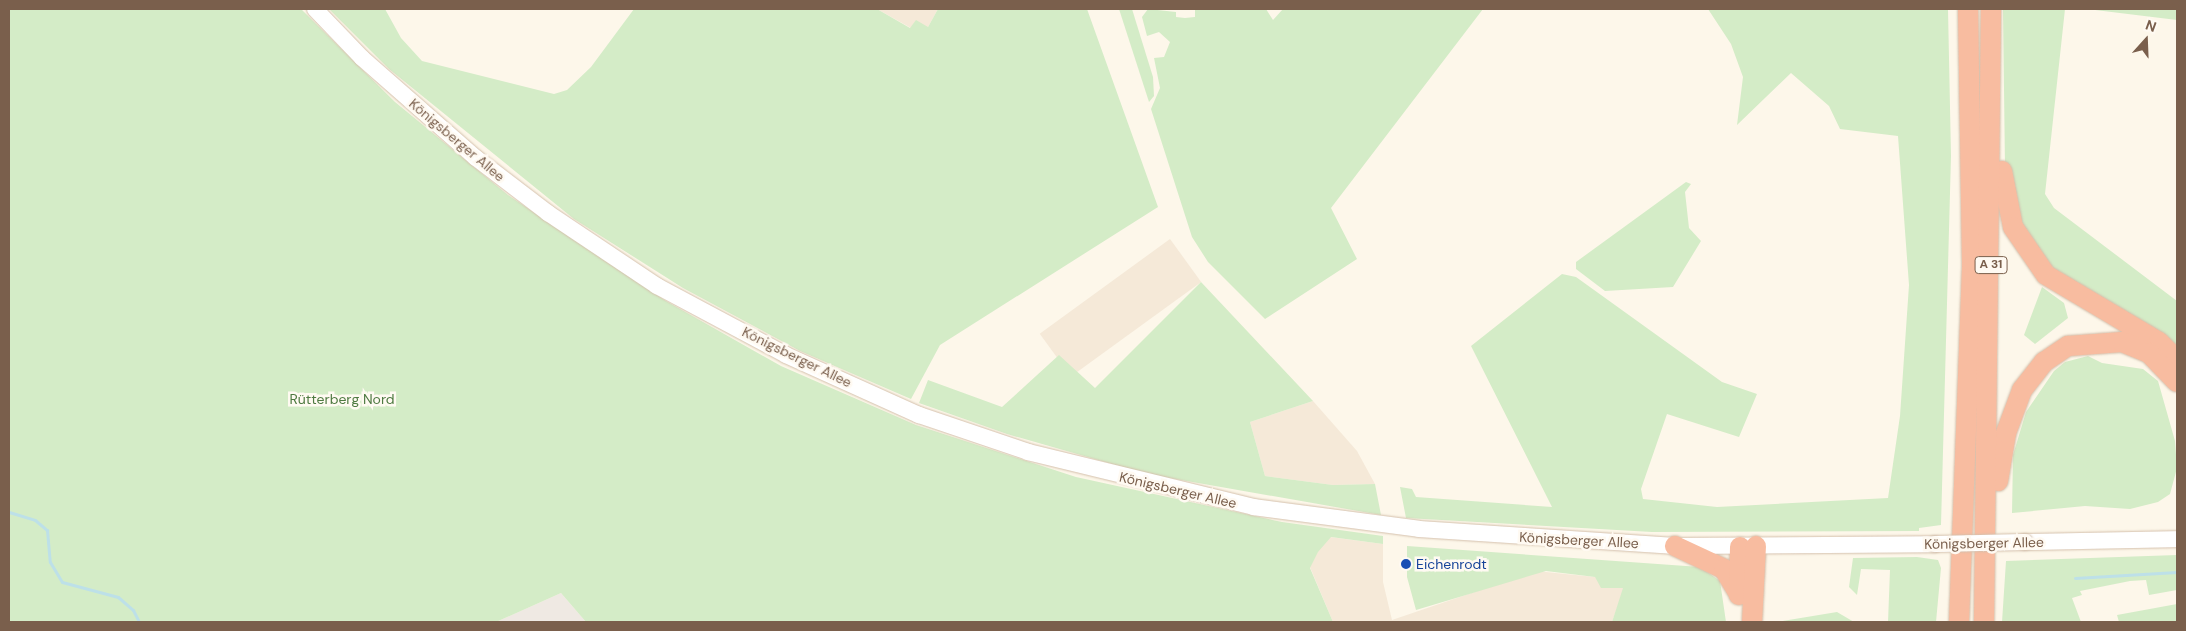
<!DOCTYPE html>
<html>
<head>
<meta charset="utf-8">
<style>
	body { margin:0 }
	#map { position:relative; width:2186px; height:631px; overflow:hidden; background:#fdf7ea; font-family:"DM Sans",sans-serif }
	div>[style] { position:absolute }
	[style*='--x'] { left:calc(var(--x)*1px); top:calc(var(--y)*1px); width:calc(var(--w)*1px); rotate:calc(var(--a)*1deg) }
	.residential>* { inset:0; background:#f5e9d8; transform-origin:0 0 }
	.industrial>* { inset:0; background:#efe9e3 }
	.green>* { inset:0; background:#d4ecc7 }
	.stream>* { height:3px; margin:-1.5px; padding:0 1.5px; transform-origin:1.5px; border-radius:1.5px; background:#bde0e8 }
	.roads { filter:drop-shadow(0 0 1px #d4c0ac) drop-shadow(0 0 1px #d4c0ac) }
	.secondary>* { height:16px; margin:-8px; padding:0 8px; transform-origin:8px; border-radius:8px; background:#fff }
	.motorway>* { height:20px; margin:-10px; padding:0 10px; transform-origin:10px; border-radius:10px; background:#f8bca0 }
	.bridges { filter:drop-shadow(0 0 1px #d4c0ac) drop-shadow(0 0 1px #d4c0ac) }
	.secondary-bridge>* { height:16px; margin:-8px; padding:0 8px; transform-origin:8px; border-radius:8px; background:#fff }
	.dots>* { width:14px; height:14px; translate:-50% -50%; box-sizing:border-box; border:2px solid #fffaf2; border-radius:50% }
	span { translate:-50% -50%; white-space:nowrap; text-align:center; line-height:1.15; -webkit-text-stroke:5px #fffaf2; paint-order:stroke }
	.shield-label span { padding:1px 4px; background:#fffaf2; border:1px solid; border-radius:4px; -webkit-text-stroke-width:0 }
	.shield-label { font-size:12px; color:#7a5f4c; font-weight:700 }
	.street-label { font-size:14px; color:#7a5f4c }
	.park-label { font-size:14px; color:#4e7a41 }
	.transit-label { font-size:14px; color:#164399 }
	.left { translate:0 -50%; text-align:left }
	.frame { position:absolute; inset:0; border:10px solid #7a5f4c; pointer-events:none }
	.north { position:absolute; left:2121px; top:15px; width:50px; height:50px; -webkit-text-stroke:4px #fffaf2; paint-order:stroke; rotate:20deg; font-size:14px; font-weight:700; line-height:20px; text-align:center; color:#7a5f4c }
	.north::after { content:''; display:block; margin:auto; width:18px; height:22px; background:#7a5f4c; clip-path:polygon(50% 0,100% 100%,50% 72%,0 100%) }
</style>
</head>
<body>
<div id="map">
	<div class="residential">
		<div style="clip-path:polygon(877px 9px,938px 9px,928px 27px,911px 28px)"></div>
		<div style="left:1170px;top:239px;width:53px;height:161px;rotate:54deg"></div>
		<div style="clip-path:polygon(1313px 401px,1357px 451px,1375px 484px,1333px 485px,1265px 476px,1250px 422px)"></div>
		<div style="clip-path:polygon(1330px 537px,1383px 544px,1383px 582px,1392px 620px,1536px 571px,1595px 577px,1624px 588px,1612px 622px,1333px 622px,1302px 548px)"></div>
	</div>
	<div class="industrial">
		<div style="clip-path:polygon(561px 593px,586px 622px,496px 622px)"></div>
	</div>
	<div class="green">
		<div style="clip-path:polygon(9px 9px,301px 9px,395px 102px,508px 195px,666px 301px,781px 366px,916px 425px,1076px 477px,1282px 522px,1383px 536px,1383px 544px,1331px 537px,1318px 552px,1310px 568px,1333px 622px,586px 622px,561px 593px,496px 622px,9px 622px)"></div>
		<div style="clip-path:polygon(329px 9px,385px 9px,401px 38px,422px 61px,554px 94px,567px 90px,591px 67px,634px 9px,877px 9px,910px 28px,916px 20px,928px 27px,938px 9px,1087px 9px,1158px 207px,940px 345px,911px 399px,800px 351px,683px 288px,574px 219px,389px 69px)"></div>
		<div style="clip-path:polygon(1119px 9px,1132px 9px,1153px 77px,1154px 96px,1149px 102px)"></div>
		<div style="clip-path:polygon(1148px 9px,1176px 12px,1176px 17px,1185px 18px,1195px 17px,1195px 9px,1266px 9px,1273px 20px,1283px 9px,1483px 9px,1331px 208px,1357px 259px,1265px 319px,1208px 262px,1192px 237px,1151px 109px,1160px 88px,1154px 58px,1164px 57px,1170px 42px,1159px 32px,1147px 36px,1142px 17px)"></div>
		<div style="clip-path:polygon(1708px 9px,1948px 9px,1951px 156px,1941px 525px,1919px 528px,1919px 531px,1652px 532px,1406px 518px,1400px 487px,1412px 489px,1416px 497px,1552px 507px,1471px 346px,1562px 274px,1576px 277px,1722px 382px,1757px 394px,1739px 437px,1667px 414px,1641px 489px,1643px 499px,1717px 507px,1888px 498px,1900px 416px,1909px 285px,1898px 136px,1840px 129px,1829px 106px,1791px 73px,1737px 125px,1743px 77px,1731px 44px)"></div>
		<div style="clip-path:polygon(2003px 9px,2065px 9px,2045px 194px,2054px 208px,2177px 301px,2177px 351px,2070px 285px,2025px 240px,2005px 168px)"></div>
		<div style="clip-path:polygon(2087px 9px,2177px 9px,2177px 20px)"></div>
		<div style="clip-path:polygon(1686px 182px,1691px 184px,1685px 192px,1689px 228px,1701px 241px,1673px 287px,1605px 291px,1576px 269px,1576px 262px)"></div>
		<div style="clip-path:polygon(1201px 282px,1313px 401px,1250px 422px,1265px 476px,1333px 485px,1375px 484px,1381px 515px,1147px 474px,1007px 434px,919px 403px,928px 380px,1002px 407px,1059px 355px,1095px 388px)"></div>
		<div style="clip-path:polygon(2042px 287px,2064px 303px,2068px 318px,2035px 344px,2024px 335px)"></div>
		<div style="clip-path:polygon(2088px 356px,2102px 363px,2143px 369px,2158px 381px,2175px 441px,2177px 468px,2170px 494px,2158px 502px,2130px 509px,2085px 506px,2012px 513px,2013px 455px,2026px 412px,2054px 371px,2065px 362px)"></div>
		<div style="clip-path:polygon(1407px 546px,1700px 567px,1720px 581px,1726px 622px,1612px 622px,1623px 588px,1601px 588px,1595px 577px,1546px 571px,1416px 610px,1407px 577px)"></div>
		<div style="clip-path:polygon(2177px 555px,2177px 590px,2149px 595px,2146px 580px,2130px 581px,2080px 591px,2082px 595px,2072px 598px,2081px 622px,2002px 622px,2006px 561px)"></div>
		<div style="clip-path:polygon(1917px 557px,1938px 560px,1941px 568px,1936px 622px,1888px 622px,1890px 570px,1861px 569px,1857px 595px,1849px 587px,1853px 558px)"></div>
		<div style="clip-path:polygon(2177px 604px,2177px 622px,2119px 622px,2117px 615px)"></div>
		<div style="clip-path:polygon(1837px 612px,1854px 622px,1776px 622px)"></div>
	</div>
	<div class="stream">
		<div style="--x:9;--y:512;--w:27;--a:17"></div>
		<div style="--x:35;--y:520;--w:16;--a:40"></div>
		<div style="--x:47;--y:530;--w:32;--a:85"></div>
		<div style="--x:50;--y:562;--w:23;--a:59"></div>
		<div style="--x:62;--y:582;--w:58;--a:15"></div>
		<div style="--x:118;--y:597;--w:20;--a:41"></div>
		<div style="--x:133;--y:610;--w:13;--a:63"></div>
		<div style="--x:2075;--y:578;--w:102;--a:-3.4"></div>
	</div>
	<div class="roads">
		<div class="secondary">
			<div style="--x:315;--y:9;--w:68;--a:46.2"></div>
			<div style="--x:362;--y:58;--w:152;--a:41.3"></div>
			<div style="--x:476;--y:158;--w:91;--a:37.4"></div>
			<div style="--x:548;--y:213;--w:131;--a:33.8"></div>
			<div style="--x:657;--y:286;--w:146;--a:28.1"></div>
			<div style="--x:786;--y:355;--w:146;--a:24.3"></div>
			<div style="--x:919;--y:415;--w:115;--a:18.7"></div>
			<div style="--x:1028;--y:452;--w:232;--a:13.7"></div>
			<div style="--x:1253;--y:507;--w:167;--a:7.5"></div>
			<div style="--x:1419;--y:529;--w:257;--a:3.8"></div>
			<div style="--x:1675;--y:546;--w:260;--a:-0.4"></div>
			<div style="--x:2025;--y:542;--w:152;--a:-1.1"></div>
		</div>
		<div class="motorway">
			<div style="--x:2002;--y:171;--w:57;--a:78.9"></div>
			<div style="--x:2013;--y:227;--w:58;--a:55.5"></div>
			<div style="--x:2046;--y:275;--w:131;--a:30.7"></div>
			<div style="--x:2159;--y:342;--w:25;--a:45"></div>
			<div style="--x:1998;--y:481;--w:49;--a:-80.5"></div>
			<div style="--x:2006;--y:433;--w:46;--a:-69.6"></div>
			<div style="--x:2022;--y:390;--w:36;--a:-52"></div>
			<div style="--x:2044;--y:362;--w:29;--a:-34"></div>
			<div style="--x:2068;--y:346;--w:54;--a:-4.2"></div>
			<div style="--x:2122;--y:342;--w:29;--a:22"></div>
			<div style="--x:2149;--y:353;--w:40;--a:46"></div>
			<div style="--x:1675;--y:546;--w:54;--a:25.1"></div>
			<div style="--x:1724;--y:569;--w:29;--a:59"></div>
			<div style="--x:1739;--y:595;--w:48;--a:-88.8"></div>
			<div style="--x:1752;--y:622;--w:76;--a:-87"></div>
			<div style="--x:1959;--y:622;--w:360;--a:-87.9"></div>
			<div style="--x:1972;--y:262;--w:253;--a:-90.9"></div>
			<div style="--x:1984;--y:622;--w:613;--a:-89.35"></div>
		</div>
	</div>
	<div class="bridges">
		<div class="secondary-bridge">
			<div style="--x:1935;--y:544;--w:90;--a:-1.3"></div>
		</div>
	</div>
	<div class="dots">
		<div style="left:1406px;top:564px;background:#1a4fb4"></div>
	</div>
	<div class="shield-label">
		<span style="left:1991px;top:265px">A 31</span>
	</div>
	<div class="street-label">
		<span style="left:457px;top:140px;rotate:40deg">Königsberger Allee</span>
		<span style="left:797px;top:357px;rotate:26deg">Königsberger Allee</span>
		<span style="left:1178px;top:490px;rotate:13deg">Königsberger Allee</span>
		<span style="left:1579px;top:540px;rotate:3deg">Königsberger Allee</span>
		<span style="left:1984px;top:543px;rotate:-1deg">Königsberger Allee</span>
	</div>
	<div class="park-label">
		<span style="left:342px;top:399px">Rütterberg Nord</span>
	</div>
	<div class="transit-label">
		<span class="left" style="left:1416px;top:564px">Eichenrodt</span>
	</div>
	<div class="frame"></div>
	<div class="north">N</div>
</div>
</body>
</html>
